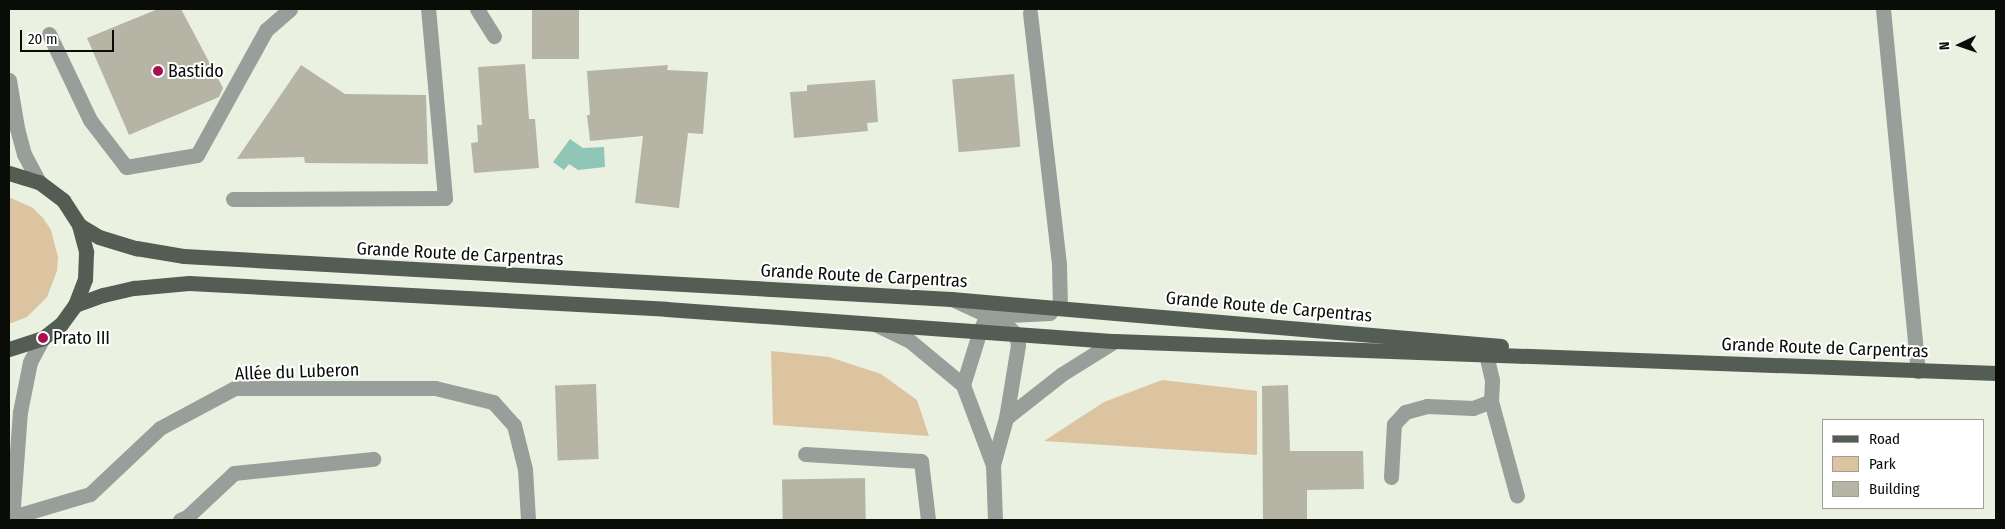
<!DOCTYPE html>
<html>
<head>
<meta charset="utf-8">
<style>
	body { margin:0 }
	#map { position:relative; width:2005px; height:529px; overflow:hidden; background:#eaf1e1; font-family:"Fira Sans Condensed",sans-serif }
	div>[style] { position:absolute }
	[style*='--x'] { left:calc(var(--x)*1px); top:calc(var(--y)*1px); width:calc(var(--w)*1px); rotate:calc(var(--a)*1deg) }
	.green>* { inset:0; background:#ddc4a0 }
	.water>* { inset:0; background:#8fc6b5 }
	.building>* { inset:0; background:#b6b5a5; transform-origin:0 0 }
	.minor>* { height:15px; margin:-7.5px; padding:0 7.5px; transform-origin:7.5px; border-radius:7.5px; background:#989e99 }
	.major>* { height:15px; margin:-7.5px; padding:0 7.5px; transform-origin:7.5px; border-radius:7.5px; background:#535d54 }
	.dots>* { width:14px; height:14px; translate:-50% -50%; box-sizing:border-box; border:2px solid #fff; border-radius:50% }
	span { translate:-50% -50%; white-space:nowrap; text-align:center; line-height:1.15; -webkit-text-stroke:4px #fff; paint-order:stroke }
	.poi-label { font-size:18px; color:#0a0c08 }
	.left { translate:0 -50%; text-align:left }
	.street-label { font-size:18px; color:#0a0c08 }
	.frame { position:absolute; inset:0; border:10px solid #0a0c08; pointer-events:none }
	.legend { position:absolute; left:1822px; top:419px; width:162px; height:90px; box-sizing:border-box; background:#fff; border:1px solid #9d9e9c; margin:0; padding:6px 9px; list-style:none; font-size:15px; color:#0a0c08 }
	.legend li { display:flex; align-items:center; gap:10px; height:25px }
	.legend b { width:25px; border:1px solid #9d9e9c }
	.north { position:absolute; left:1935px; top:20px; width:50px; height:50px; -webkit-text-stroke:4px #fff; paint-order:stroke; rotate:267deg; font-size:14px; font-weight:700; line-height:20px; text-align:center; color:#0a0c08 }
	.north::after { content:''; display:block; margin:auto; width:18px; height:22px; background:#0a0c08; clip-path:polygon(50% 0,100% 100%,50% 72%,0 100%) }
	.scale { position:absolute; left:20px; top:30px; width:94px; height:22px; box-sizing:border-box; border:2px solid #0a0c08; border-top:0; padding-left:6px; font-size:15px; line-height:18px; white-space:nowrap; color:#0a0c08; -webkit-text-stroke:4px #fff; paint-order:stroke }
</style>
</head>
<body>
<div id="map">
	<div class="green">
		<div style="clip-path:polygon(9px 197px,33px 208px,43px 218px,51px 230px,58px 257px,57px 271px,47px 297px,27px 317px,9px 324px)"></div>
		<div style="clip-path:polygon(771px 351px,829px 357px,881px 374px,917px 400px,929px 436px,773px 425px)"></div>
		<div style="clip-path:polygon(1162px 380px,1257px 391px,1257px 455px,1044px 441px,1104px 402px)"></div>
	</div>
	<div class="water">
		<div style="clip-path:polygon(570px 139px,583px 148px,604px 147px,605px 167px,578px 170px,569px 164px,564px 170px,553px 162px)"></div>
	</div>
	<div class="building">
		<div style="clip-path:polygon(158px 9px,181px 9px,223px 88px,219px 97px,129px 135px,87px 38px)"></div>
		<div style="left:532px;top:9px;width:47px;height:50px"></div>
		<div style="clip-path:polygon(525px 64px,529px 119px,535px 119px,539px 168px,474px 173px,471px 143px,478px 142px,477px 125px,482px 125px,478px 67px)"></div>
		<div style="clip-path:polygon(301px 65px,345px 94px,426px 95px,428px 164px,305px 163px,304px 157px,237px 159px)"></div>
		<div style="clip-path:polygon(668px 65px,667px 70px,708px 72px,703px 134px,688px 133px,679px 208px,635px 203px,643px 136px,590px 141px,587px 115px,590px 115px,587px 71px)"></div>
		<div style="left:1014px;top:74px;width:73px;height:62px;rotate:85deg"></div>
		<div style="clip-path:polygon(875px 80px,878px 122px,867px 123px,868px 131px,794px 138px,790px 92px,807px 91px,807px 85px)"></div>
		<div style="left:596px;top:384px;width:75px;height:41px;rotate:88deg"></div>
		<div style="clip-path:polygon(1288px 385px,1290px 451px,1363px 451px,1364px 489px,1307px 490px,1307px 520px,1263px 520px,1262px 386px)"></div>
		<div style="left:865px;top:478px;width:42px;height:83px;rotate:89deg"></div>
	</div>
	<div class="minor">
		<div style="--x:477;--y:9;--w:32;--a:58"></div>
		<div style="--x:1883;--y:9;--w:364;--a:84.5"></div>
		<div style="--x:1030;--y:13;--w:253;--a:83.4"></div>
		<div style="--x:1059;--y:264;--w:44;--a:88.7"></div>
		<div style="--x:49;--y:34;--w:95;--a:64.5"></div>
		<div style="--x:90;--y:120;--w:59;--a:52.5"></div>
		<div style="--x:126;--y:167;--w:72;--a:-9.6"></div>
		<div style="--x:197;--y:155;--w:143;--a:-61.1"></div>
		<div style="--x:266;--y:30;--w:32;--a:-41"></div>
		<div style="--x:9;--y:80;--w:49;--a:80.5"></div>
		<div style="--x:17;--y:128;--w:27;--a:75"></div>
		<div style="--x:24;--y:154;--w:32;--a:62"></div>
		<div style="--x:233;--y:199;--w:212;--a:-0.3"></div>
		<div style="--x:445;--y:198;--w:190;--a:-95.1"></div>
		<div style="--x:954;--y:300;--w:55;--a:24.7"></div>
		<div style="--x:1004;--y:323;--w:16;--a:43"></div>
		<div style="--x:1016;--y:334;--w:11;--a:80"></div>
		<div style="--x:1018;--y:345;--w:74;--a:99.3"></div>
		<div style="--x:1006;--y:418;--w:49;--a:105.5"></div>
		<div style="--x:993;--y:465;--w:55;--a:87.9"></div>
		<div style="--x:875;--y:324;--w:39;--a:26"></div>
		<div style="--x:910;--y:341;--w:69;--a:39.7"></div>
		<div style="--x:1491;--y:401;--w:98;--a:74.7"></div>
		<div style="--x:1006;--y:418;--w:71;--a:-38.2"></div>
		<div style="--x:1062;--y:374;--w:62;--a:-31.9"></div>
		<div style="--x:805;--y:454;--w:116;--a:3.5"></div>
		<div style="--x:921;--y:461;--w:59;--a:83.2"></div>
		<div style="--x:993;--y:465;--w:85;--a:-110.6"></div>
		<div style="--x:963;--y:385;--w:58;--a:-72.8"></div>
		<div style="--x:980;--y:330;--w:9;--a:-63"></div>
		<div style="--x:984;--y:322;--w:8;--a:-45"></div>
		<div style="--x:990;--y:316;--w:60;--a:-2.9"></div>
		<div style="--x:1391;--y:477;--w:53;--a:-86.8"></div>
		<div style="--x:1394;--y:424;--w:16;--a:-47"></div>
		<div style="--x:1405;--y:412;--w:23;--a:-15"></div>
		<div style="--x:1427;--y:406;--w:46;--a:2.5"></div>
		<div style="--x:1473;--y:408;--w:19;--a:-21"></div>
		<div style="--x:1491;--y:401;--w:21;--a:-87"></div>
		<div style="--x:1492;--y:380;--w:26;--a:-103"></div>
		<div style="--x:9;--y:518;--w:84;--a:-16.5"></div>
		<div style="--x:90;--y:494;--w:96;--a:-43.3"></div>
		<div style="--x:160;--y:428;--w:85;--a:-28.1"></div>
		<div style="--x:235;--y:388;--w:200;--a:0"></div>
		<div style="--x:435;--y:388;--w:60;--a:13.6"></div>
		<div style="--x:493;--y:402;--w:31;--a:48"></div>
		<div style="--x:514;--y:425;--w:45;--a:76"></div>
		<div style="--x:525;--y:469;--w:51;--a:86.6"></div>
		<div style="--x:12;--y:520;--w:108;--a:-85.8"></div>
		<div style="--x:20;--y:412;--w:51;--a:-78.7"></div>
		<div style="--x:30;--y:362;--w:27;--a:-62"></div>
		<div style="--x:180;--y:520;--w:8;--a:-23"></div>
		<div style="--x:187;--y:517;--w:64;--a:-43.1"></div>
		<div style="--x:234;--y:473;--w:140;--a:-5.8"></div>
	</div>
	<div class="major">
		<div style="--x:9;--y:173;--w:31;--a:17"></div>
		<div style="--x:39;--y:182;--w:30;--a:37"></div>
		<div style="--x:63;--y:200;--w:30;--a:57"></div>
		<div style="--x:79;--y:225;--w:28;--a:75"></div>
		<div style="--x:86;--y:252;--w:27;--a:92"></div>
		<div style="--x:85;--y:279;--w:28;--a:111"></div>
		<div style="--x:75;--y:305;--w:24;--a:126"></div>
		<div style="--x:61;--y:324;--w:23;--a:142"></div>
		<div style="--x:43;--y:338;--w:36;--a:162"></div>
		<div style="--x:79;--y:225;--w:23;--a:31"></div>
		<div style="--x:99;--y:237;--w:39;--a:17"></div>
		<div style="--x:136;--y:248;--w:49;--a:9.5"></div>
		<div style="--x:184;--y:256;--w:768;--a:3.21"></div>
		<div style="--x:951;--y:299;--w:552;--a:4.88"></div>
		<div style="--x:75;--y:305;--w:30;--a:-20"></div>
		<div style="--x:103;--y:295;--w:32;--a:-13"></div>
		<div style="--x:134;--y:288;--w:55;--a:-5.2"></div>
		<div style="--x:189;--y:283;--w:478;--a:3.1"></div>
		<div style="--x:666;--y:309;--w:450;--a:4.1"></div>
		<div style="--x:1115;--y:341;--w:882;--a:2.08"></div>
	</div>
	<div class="dots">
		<div style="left:158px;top:71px;background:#a6114b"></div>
		<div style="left:43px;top:338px;background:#a6114b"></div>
	</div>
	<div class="poi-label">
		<span class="left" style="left:168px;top:71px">Bastido</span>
		<span class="left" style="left:53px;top:338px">Prato III</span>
	</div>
	<div class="street-label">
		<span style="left:460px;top:254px;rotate:3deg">Grande Route de Carpentras</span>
		<span style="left:864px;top:276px;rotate:3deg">Grande Route de Carpentras</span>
		<span style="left:1269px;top:307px;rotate:5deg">Grande Route de Carpentras</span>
		<span style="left:1825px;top:348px;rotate:2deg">Grande Route de Carpentras</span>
		<span style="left:297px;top:372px;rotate:-2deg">Allée du Luberon</span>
	</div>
	<div class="frame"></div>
	<ul class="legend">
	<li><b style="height:6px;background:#535d54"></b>Road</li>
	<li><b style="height:14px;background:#ddc4a0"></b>Park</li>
	<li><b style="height:14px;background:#b6b5a5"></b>Building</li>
	</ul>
	<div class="north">N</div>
	<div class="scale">20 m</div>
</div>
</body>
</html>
